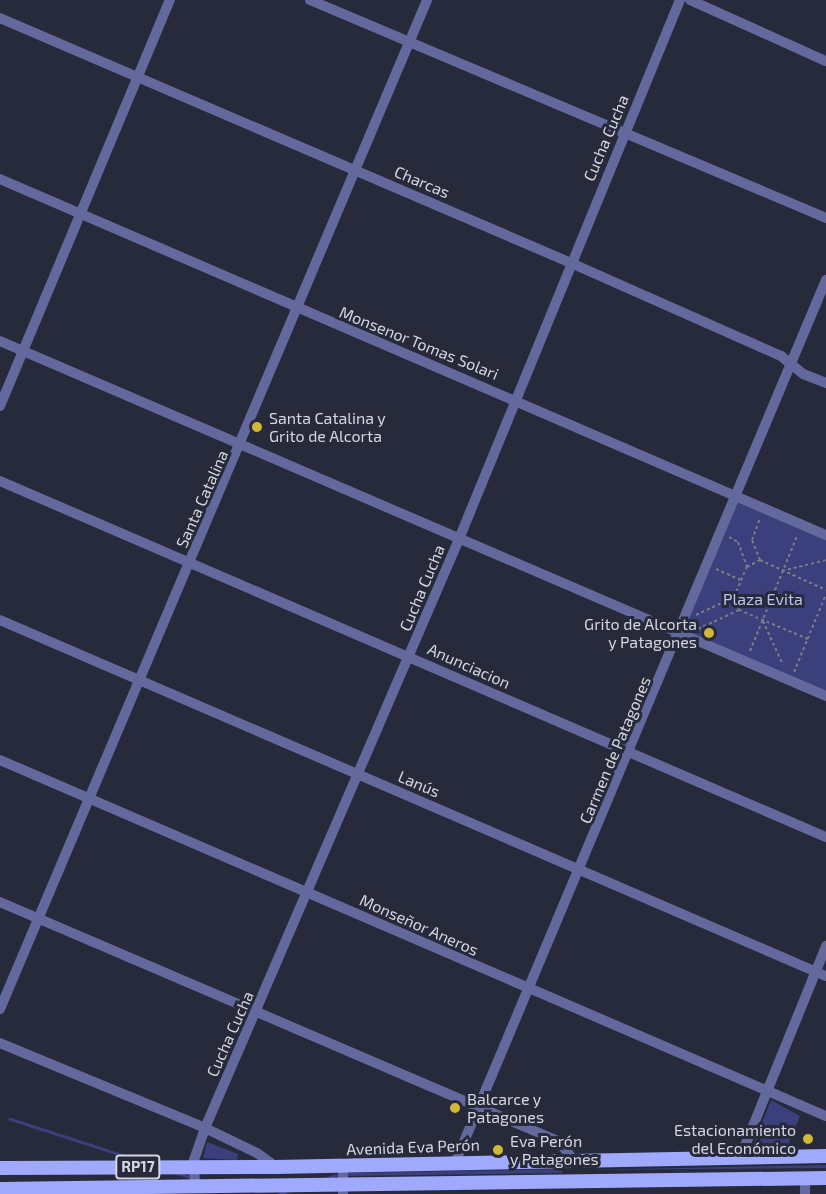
<!DOCTYPE html>
<html>
<head>
<meta charset="utf-8">
<style>
	body { margin:0 }
	#map { position:relative; width:826px; height:1194px; overflow:hidden; background:#272a3a; font-family:"Exo 2",sans-serif }
	div>[style] { position:absolute }
	[style*='--x'] { left:calc(var(--x)*1px); top:calc(var(--y)*1px); width:calc(var(--w)*1px); rotate:calc(var(--a)*1deg) }
	.green>* { inset:0; background:#3b3f7c; transform-origin:0 0 }
	.path>* { height:2px; margin-top:-1px; transform-origin:0; background:repeating-linear-gradient(90deg,#797b89 0 3px,transparent 0 6px) }
	.minor>* { height:10px; margin:-5px; padding:0 5px; transform-origin:5px; border-radius:5px; background:#63699c }
	.major>* { height:14px; margin:-7px; padding:0 7px; transform-origin:7px; border-radius:7px; background:#9fa9fd }
	.dots>* { width:16px; height:16px; translate:-50% -50%; box-sizing:border-box; border:3px solid #272a3a; border-radius:50% }
	span { translate:-50% -50%; white-space:nowrap; text-align:center; line-height:1.15; -webkit-text-stroke:6px #272a3a; paint-order:stroke }
	.shield-label span { padding:2px 4px; background:#272a3a; border:2px solid; border-radius:4px; -webkit-text-stroke-width:0 }
	.shield-label { font-size:15px; color:#d4d6e1; font-weight:700 }
	.street-label { font-size:16px; color:#d4d6e1 }
	.poi-label { font-size:16px; color:#d4d6e1 }
	.left { translate:0 -50%; text-align:left }
	.right { translate:-100% -50%; text-align:right }
	.park-label { font-size:16px; color:#bec4ee }
</style>
</head>
<body>
<div id="map">
	<div class="green">
		<div style="clip-path:polygon(738px 496px,826px 535px,826px 696px,680px 634px)"></div>
		<div style="clip-path:polygon(771px 1100px,800px 1116px,785px 1152px,751px 1150px)"></div>
		<div style="clip-path:polygon(207px 1142px,238px 1154px,237px 1160px,203px 1158px)"></div>
		<div style="clip-path:polygon(826px 1165px,826px 1168px,583px 1170px)"></div>
		<div style="clip-path:polygon(562px 1169px,562px 1173px,348px 1176px,348px 1173px)"></div>
		<div style="left:337px;top:1174px;width:3px;height:138px;rotate:72deg"></div>
		<div style="left:190px;top:1176px;width:3px;height:190px;rotate:108deg"></div>
	</div>
	<div class="path">
		<div style="--x:729;--y:537;--w:10;--a:29"></div>
		<div style="--x:738;--y:542;--w:27;--a:70"></div>
		<div style="--x:760;--y:560;--w:22;--a:-112"></div>
		<div style="--x:752;--y:540;--w:23;--a:-70"></div>
		<div style="--x:716;--y:569;--w:27;--a:24"></div>
		<div style="--x:782;--y:571;--w:45;--a:-14"></div>
		<div style="--x:696;--y:615;--w:42;--a:-25.3"></div>
		<div style="--x:763;--y:621;--w:48;--a:65.6"></div>
		<div style="--x:698;--y:629;--w:45;--a:-24.9"></div>
		<div style="--x:808;--y:639;--w:75;--a:-157.2"></div>
		<div style="--x:739;--y:610;--w:14;--a:-111"></div>
		<div style="--x:734;--y:597;--w:33;--a:-67"></div>
		<div style="--x:747;--y:567;--w:15;--a:-28"></div>
		<div style="--x:760;--y:560;--w:72;--a:24.4"></div>
		<div style="--x:750;--y:651;--w:126;--a:-67.7"></div>
		<div style="--x:794;--y:672;--w:84;--a:-67.7"></div>
	</div>
	<div class="minor">
		<div style="--x:310;--y:0;--w:560;--a:22.9"></div>
		<div style="--x:690;--y:0;--w:149;--a:24.2"></div>
		<div style="--x:0;--y:18;--w:621;--a:23.22"></div>
		<div style="--x:571;--y:263;--w:230;--a:23.9"></div>
		<div style="--x:781;--y:356;--w:28;--a:39"></div>
		<div style="--x:803;--y:374;--w:25;--a:21"></div>
		<div style="--x:0;--y:179;--w:899;--a:23.32"></div>
		<div style="--x:0;--y:341;--w:899;--a:23.26"></div>
		<div style="--x:0;--y:406;--w:440;--a:-67.3"></div>
		<div style="--x:0;--y:481;--w:899;--a:23.32"></div>
		<div style="--x:0;--y:620;--w:899;--a:23.32"></div>
		<div style="--x:0;--y:760;--w:899;--a:23.32"></div>
		<div style="--x:0;--y:902;--w:607;--a:23.19"></div>
		<div style="--x:558;--y:1141;--w:23;--a:50"></div>
		<div style="--x:0;--y:1009;--w:1096;--a:-67.06"></div>
		<div style="--x:0;--y:1043;--w:222;--a:22.5"></div>
		<div style="--x:205;--y:1128;--w:58;--a:25.7"></div>
		<div style="--x:257;--y:1153;--w:24;--a:36"></div>
		<div style="--x:740;--y:1158;--w:229;--a:-67.9"></div>
		<div style="--x:455;--y:1163;--w:958;--a:-67.21"></div>
		<div style="--x:343;--y:1166;--w:28;--a:90"></div>
		<div style="--x:195;--y:1187;--w:27;--a:-92"></div>
		<div style="--x:194;--y:1160;--w:34;--a:-71"></div>
		<div style="--x:205;--y:1128;--w:641;--a:-66.67"></div>
		<div style="--x:459;--y:539;--w:583;--a:-67.71"></div>
		<div style="--x:805;--y:1194;--w:16;--a:-90"></div>
	</div>
	<div class="major">
		<div style="--x:0;--y:1168;--w:276;--a:-0.2"></div>
		<div style="--x:276;--y:1167;--w:550;--a:-1.15"></div>
		<div style="--x:0;--y:1189;--w:826;--a:-0.76"></div>
	</div>
	<div class="dots">
		<div style="left:257px;top:427px;background:#d0b836"></div>
		<div style="left:709px;top:633px;background:#d0b836"></div>
		<div style="left:455px;top:1108px;background:#d0b836"></div>
		<div style="left:808px;top:1139px;background:#d0b836"></div>
		<div style="left:498px;top:1150px;background:#d0b836"></div>
	</div>
	<div class="shield-label">
		<span style="left:138px;top:1167px">RP17</span>
	</div>
	<div class="street-label">
		<span style="left:606px;top:138px;rotate:-67deg">Cucha Cucha</span>
		<span style="left:422px;top:182px;rotate:23deg">Charcas</span>
		<span style="left:419px;top:343px;rotate:22deg">Monsenor Tomas Solari</span>
		<span style="left:202px;top:499px;rotate:-66deg">Santa Catalina</span>
		<span style="left:422px;top:588px;rotate:-67deg">Cucha Cucha</span>
		<span style="left:469px;top:666px;rotate:24deg">Anunciacion</span>
		<span style="left:615px;top:750px;rotate:-67deg">Carmen de Patagones</span>
		<span style="left:419px;top:784px;rotate:23deg">Lanús</span>
		<span style="left:419px;top:925px;rotate:24deg">Monseñor Aneros</span>
		<span style="left:230px;top:1034px;rotate:-66deg">Cucha Cucha</span>
		<span style="left:413px;top:1147px;rotate:-2deg">Avenida Eva Perón</span>
	</div>
	<div class="poi-label">
		<span class="left" style="left:269px;top:427px">Santa Catalina y<br>Grito de Alcorta</span>
		<span class="right" style="left:697px;top:633px">Grito de Alcorta<br>y Patagones</span>
		<span class="left" style="left:467px;top:1108px">Balcarce y<br>Patagones</span>
		<span class="right" style="left:796px;top:1139px">Estacionamiento<br>del Económico</span>
		<span class="left" style="left:510px;top:1150px">Eva Perón<br>y Patagones</span>
	</div>
	<div class="park-label">
		<span style="left:763px;top:599px">Plaza Evita</span>
	</div>
</div>
</body>
</html>
